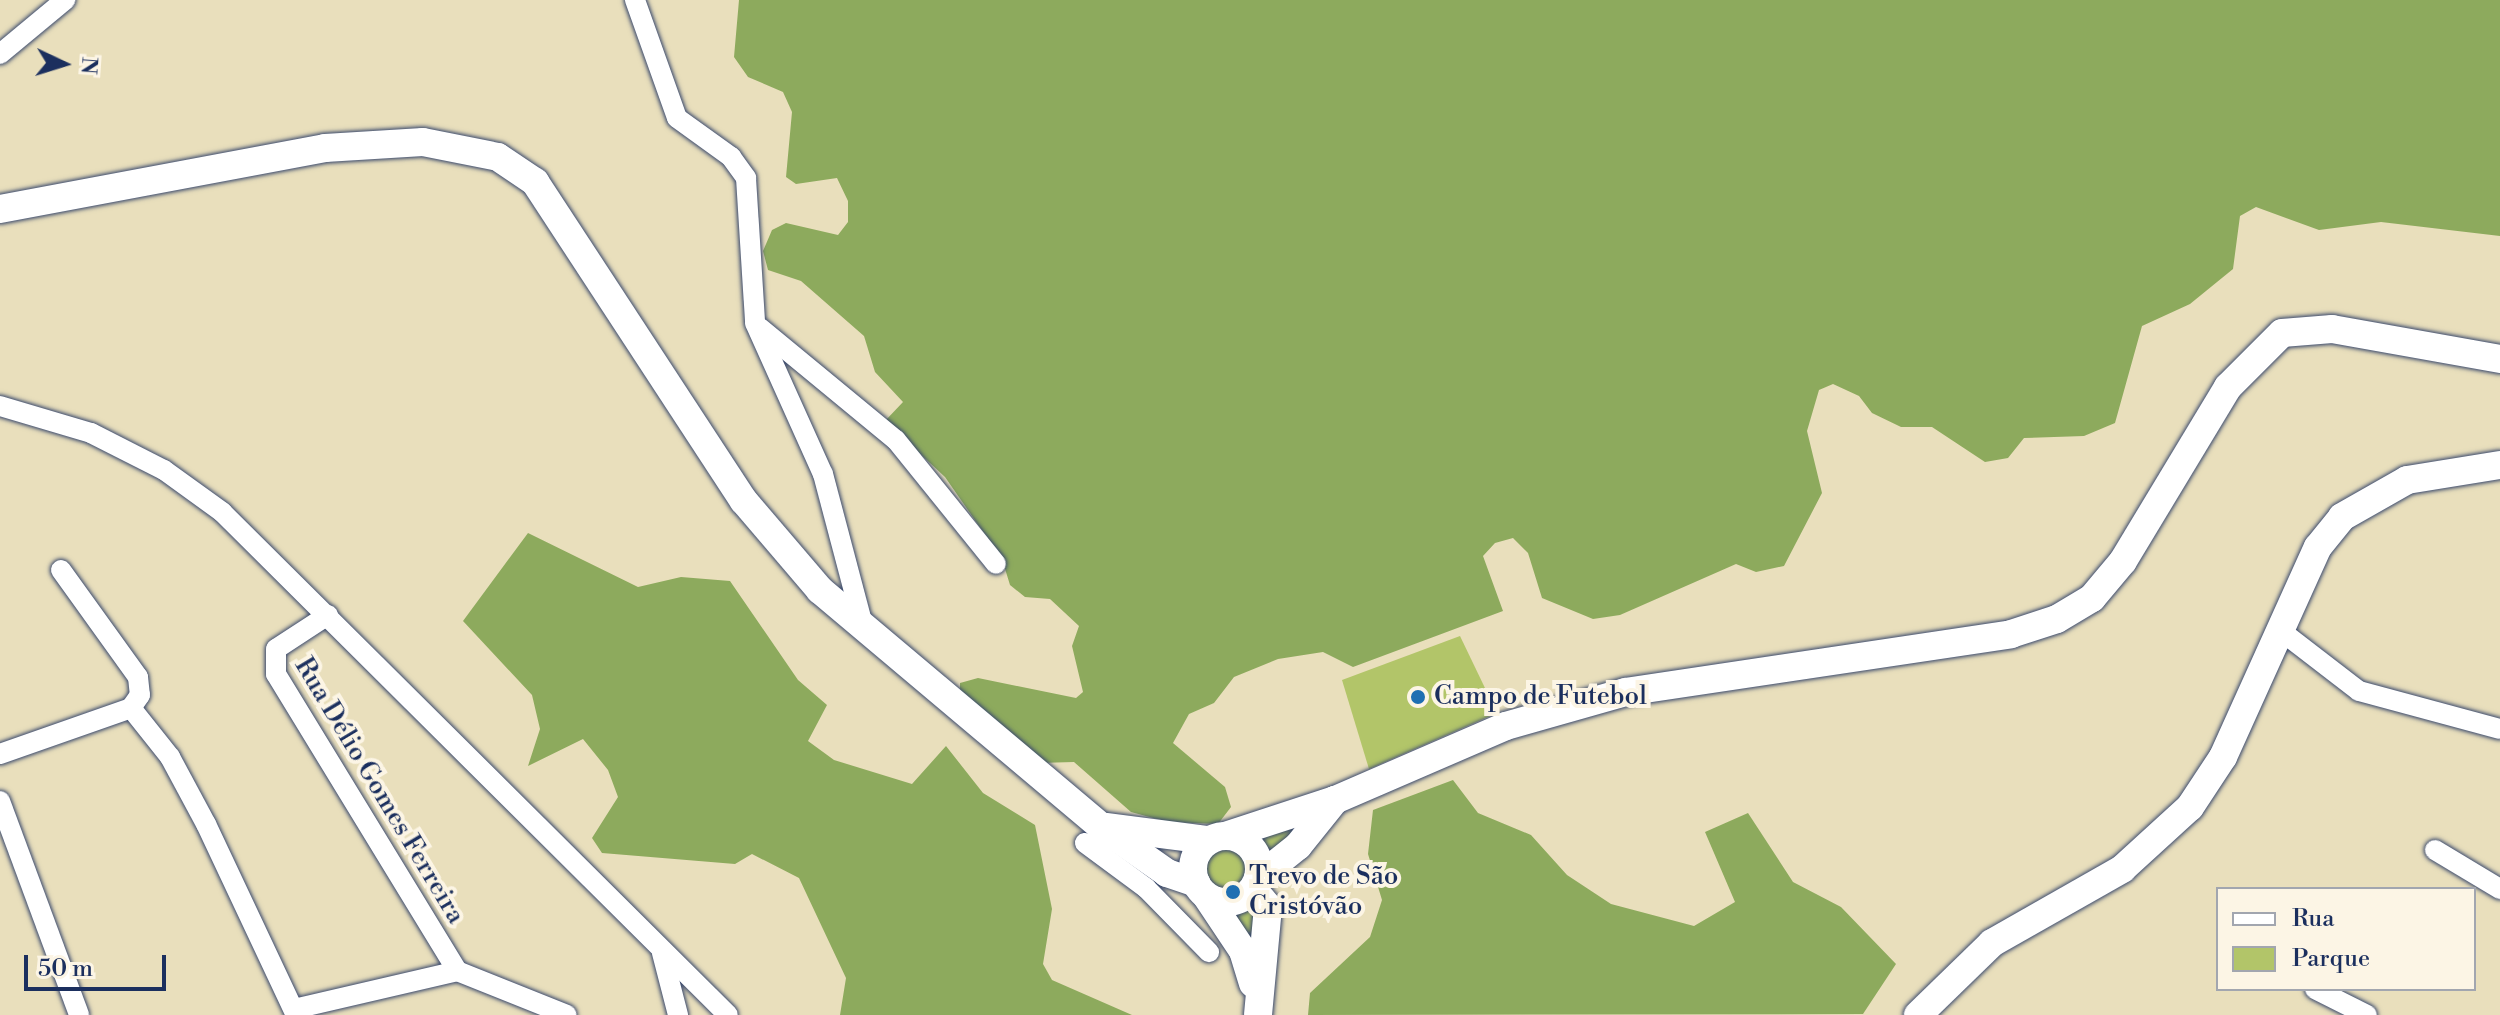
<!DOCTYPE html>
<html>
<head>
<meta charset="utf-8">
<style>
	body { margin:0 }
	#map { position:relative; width:2500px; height:1015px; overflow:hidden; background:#e9dfbc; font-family:"Libre Bodoni",serif }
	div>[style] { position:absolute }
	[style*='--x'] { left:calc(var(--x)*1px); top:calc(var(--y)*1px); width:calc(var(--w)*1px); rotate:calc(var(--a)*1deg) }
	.green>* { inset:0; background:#b2c569 }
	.round { border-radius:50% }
	.forest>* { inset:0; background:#8daa5d }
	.roads { filter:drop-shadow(0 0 2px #3a496c) drop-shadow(0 0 2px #3a496c) }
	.street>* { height:20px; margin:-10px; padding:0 10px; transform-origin:10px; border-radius:10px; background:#fff }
	.secondary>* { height:28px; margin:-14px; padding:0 14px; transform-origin:14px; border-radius:14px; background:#fff }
	.secondary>.ring { margin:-14px; padding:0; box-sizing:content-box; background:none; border:28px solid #fff; border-radius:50% }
	.dots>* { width:22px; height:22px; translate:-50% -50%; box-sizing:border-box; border:4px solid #fcf5e5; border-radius:50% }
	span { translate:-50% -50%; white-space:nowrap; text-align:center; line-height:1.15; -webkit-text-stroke:8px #fcf5e5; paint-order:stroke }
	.poi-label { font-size:26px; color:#1b2f5e }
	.left { translate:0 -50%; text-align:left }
	.street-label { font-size:26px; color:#1b2f5e }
	.legend { position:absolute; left:2216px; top:887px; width:260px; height:104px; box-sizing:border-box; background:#fcf5e5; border:2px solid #a2a6af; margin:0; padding:10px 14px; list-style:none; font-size:24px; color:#1b2f5e }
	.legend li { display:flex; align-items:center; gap:16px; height:40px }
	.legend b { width:40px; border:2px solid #a2a6af }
	.north { position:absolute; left:24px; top:24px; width:80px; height:80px; -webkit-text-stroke:6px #fcf5e5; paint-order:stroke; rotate:94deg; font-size:22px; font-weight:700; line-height:32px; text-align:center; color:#1b2f5e }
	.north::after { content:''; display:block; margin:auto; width:28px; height:36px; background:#1b2f5e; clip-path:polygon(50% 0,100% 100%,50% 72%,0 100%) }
	.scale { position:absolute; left:24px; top:955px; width:142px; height:36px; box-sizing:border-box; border:4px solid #1b2f5e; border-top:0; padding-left:10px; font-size:24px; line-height:28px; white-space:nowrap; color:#1b2f5e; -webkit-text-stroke:6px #fcf5e5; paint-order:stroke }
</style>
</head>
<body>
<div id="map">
	<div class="green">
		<div style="clip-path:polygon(1460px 636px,1497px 713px,1369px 769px,1342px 680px)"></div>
		<div style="clip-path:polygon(1297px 821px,1299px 828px,1269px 863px,1254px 840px)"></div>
		<div class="round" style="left:1203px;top:846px;width:46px;height:46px"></div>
		<div style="clip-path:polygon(1258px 905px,1252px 962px,1220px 912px)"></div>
	</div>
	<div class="forest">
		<div style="clip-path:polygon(739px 0,2500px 0,2500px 236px,2381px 222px,2319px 230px,2256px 207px,2240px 216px,2233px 269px,2190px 304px,2142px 326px,2115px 423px,2084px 436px,2024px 438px,2008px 458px,1985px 462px,1932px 427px,1901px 427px,1872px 413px,1859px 396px,1833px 384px,1819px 390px,1807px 431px,1822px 493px,1784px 566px,1756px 572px,1736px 564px,1620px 615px,1593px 619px,1542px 598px,1528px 553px,1513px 538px,1495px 543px,1483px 556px,1503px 611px,1353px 667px,1323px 652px,1278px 659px,1234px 677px,1214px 703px,1189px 714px,1173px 743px,1225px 787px,1231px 807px,1218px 824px,1168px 822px,1131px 812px,1074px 762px,1038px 763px,960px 694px,960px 683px,978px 678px,1076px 698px,1083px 692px,1072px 646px,1079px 626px,1050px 599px,1025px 597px,1010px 585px,1002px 559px,945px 477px,885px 421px,903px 402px,875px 372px,864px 336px,801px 281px,768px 270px,763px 251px,772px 230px,786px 223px,838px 235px,848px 222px,848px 201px,837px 178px,796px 184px,786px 177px,792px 112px,783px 92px,748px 77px,734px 57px)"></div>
		<div style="clip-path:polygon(528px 533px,638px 587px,681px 577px,730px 581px,798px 680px,827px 705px,808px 741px,834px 760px,912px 784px,946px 746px,983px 793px,1035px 825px,1052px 909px,1043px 964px,1052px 980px,1132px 1015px,840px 1015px,846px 978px,799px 878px,752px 854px,735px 864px,602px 853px,592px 838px,618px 797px,608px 770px,583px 739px,528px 766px,540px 729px,532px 695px,463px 621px)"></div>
		<div style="clip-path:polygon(1453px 780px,1478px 813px,1531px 835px,1567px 875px,1611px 904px,1694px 926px,1735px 902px,1705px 832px,1748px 813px,1793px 882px,1841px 907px,1896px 964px,1863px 1014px,1308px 1015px,1310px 993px,1370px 937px,1382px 900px,1368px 854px,1373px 810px)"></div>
	</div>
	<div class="roads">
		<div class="street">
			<div style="--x:635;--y:0;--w:125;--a:70.4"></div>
			<div style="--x:677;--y:118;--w:67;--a:35.8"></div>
			<div style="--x:731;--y:157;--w:26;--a:54"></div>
			<div style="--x:746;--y:178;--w:145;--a:86.4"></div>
			<div style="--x:755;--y:323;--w:166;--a:65.8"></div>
			<div style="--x:823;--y:474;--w:160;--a:75.2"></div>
			<div style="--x:0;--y:54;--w:85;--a:-39.7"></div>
			<div style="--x:760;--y:328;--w:176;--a:39.5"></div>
			<div style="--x:896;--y:440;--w:159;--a:51.1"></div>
			<div style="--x:0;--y:406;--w:95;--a:16.5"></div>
			<div style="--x:91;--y:433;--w:82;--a:26.9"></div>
			<div style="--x:164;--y:470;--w:72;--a:35.9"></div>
			<div style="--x:222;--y:512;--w:713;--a:44.83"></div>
			<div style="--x:61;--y:570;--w:132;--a:54.3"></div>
			<div style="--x:138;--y:677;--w:18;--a:84"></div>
			<div style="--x:140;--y:695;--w:16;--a:125"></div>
			<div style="--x:131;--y:708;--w:63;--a:51.5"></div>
			<div style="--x:170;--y:757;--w:76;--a:61.8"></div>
			<div style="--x:206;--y:824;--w:211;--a:64.8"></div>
			<div style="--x:328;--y:615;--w:62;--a:146.8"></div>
			<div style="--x:276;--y:649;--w:25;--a:90"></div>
			<div style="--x:276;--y:674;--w:348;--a:58.6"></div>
			<div style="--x:2281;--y:631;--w:98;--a:37.6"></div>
			<div style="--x:2359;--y:691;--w:146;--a:15.1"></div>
			<div style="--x:0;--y:754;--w:139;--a:-19.3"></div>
			<div style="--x:0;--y:801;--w:228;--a:69.7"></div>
			<div style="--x:1085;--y:843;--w:76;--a:36.4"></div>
			<div style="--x:1146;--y:888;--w:90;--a:45.5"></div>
			<div style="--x:2435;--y:850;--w:76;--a:31"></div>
			<div style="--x:662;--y:953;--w:64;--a:75.5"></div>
			<div style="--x:2315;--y:989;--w:58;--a:26.6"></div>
			<div style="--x:294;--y:1009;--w:167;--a:-13.1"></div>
			<div style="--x:457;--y:971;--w:118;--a:21.8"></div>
		</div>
		<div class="secondary">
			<div style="--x:0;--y:209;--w:331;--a:-10.6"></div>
			<div style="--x:325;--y:148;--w:98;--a:-3.5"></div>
			<div style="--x:423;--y:142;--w:76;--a:11.3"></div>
			<div style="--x:498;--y:157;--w:45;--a:34"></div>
			<div style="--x:535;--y:182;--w:381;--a:56.8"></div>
			<div style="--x:744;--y:501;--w:117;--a:49.5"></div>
			<div style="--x:820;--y:590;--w:366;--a:40.1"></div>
			<div style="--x:1100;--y:826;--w:82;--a:35"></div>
			<div style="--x:1167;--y:873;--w:31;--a:19"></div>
			<div style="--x:1106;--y:827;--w:103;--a:7.3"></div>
			<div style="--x:1228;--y:835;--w:113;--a:-18.1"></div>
			<div style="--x:1335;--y:800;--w:186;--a:-23.4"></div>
			<div style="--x:1506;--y:726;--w:124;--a:-15.9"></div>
			<div style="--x:1625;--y:692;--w:390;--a:-8.5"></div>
			<div style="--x:2011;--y:634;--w:48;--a:-18.1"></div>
			<div style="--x:2057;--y:619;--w:41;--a:-31"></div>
			<div style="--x:2092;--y:598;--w:48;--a:-50"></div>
			<div style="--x:2123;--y:561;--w:203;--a:-58.9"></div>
			<div style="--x:2228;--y:387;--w:76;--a:-45"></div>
			<div style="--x:2282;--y:333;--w:50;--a:-4.6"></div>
			<div style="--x:2332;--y:329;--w:171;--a:10.1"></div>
			<div class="ring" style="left:1193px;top:836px;width:38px;height:38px"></div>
			<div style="--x:1258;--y:878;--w:51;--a:-38.7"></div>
			<div style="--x:1298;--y:846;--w:59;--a:-51.2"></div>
			<div style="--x:1253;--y:889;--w:23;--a:50"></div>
			<div style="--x:1268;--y:907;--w:108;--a:95.3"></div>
			<div style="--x:1207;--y:897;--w:65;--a:56.3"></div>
			<div style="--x:1243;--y:951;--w:34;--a:73"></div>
			<div style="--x:1918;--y:1015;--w:103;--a:-44.2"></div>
			<div style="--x:1992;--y:943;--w:150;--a:-29.6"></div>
			<div style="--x:2122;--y:869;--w:92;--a:-42.4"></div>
			<div style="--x:2190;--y:807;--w:60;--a:-56.6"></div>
			<div style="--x:2223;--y:757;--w:230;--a:-65.7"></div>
			<div style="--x:2318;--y:547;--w:38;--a:-51"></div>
			<div style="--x:2342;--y:517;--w:75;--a:-29.6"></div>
			<div style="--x:2407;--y:480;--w:94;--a:-9.2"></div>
		</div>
	</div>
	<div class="dots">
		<div style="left:1418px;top:697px;background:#1f6fb2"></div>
		<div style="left:1233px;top:892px;background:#1f6fb2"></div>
	</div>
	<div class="poi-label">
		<span class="left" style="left:1434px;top:697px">Campo de Futebol</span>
		<span class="left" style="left:1249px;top:892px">Trevo de São<br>Cristóvão</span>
	</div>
	<div class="street-label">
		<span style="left:379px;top:791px;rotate:59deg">Rua Délio Gomes Ferreira</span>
	</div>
	<ul class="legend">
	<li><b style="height:10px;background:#fff"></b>Rua</li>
	<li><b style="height:22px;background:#b2c569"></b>Parque</li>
	</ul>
	<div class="north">N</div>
	<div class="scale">50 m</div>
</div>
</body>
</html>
